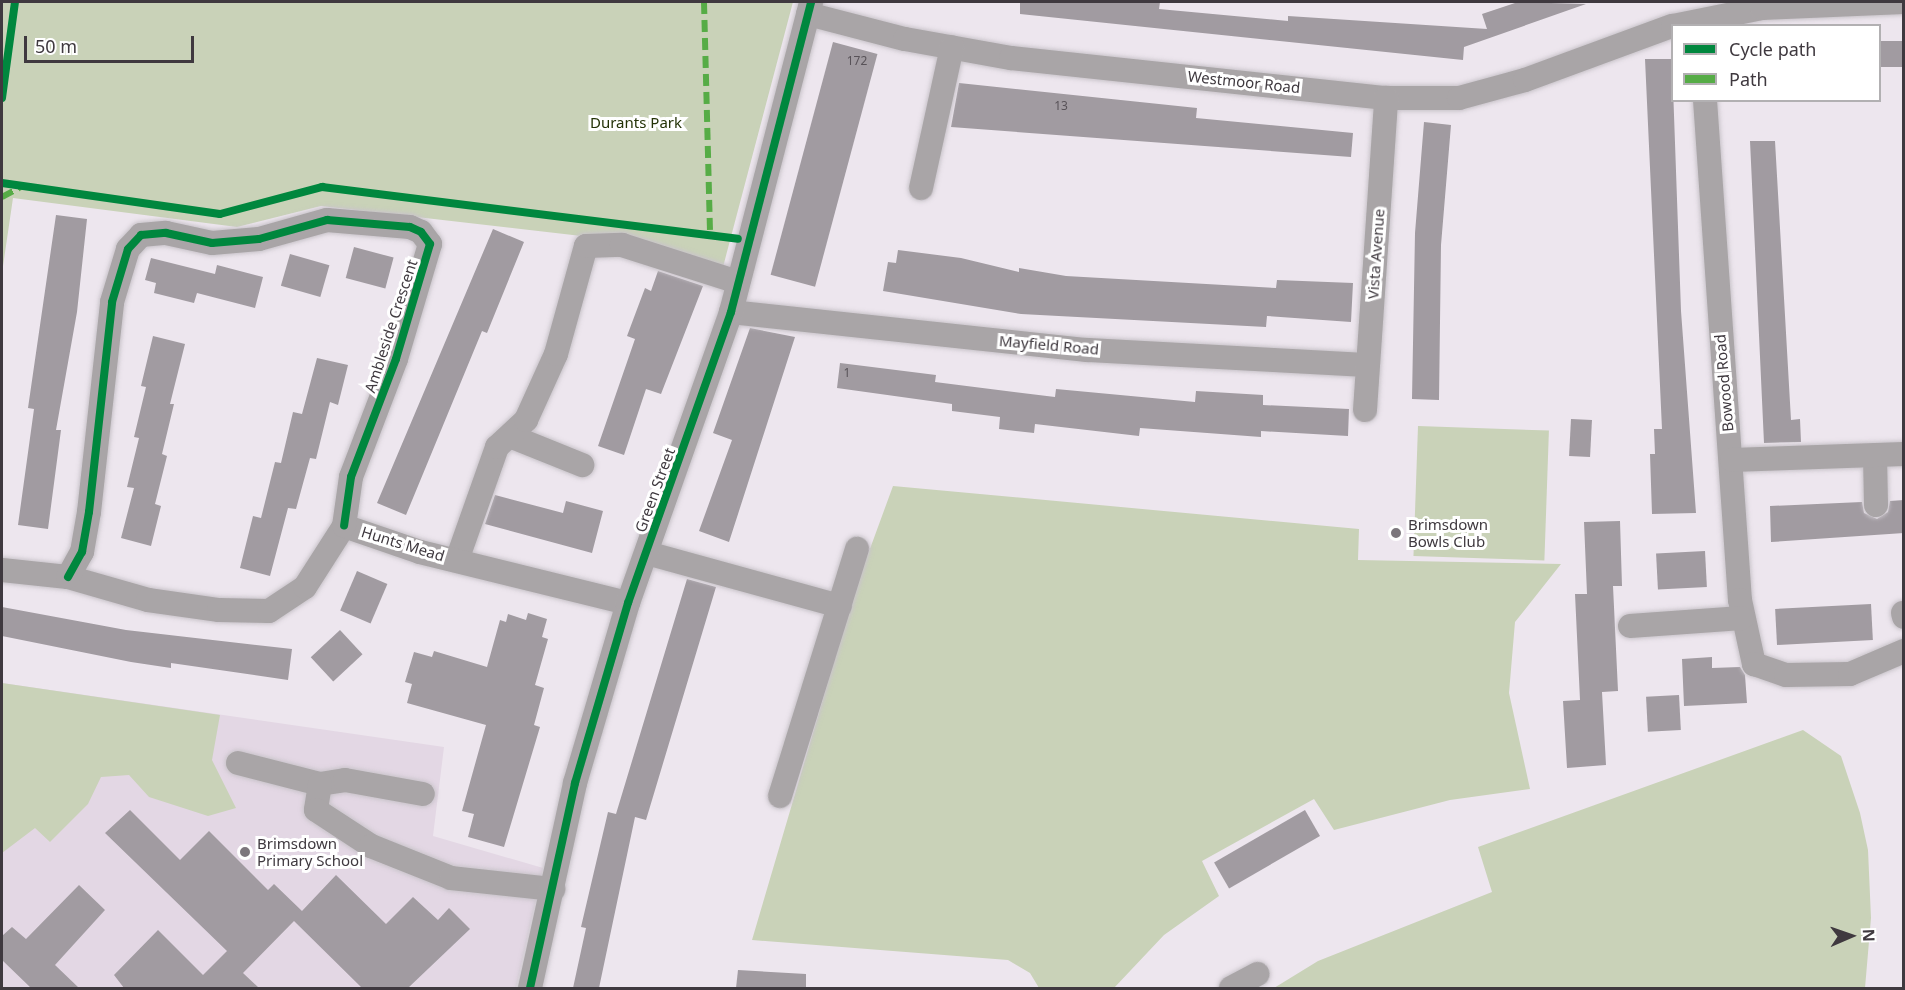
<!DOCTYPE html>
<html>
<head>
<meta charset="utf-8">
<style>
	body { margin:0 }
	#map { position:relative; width:1905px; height:990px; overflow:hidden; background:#ede6ee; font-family:"Noto Sans",sans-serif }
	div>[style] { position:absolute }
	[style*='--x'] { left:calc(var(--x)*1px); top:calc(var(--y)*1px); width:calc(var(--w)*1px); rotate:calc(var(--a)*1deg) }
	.education>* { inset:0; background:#e3d7e4 }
	.green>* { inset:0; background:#c9d2b8; transform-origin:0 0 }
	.building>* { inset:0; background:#a19ba1; transform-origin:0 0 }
	.roads { filter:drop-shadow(0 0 2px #c9c4ca) drop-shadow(0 0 2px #c9c4ca) }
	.minor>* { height:24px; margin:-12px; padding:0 12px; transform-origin:12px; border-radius:12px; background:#a9a5a7 }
	.quiet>* { height:6px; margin-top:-3px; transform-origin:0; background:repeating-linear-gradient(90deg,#56ac46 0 12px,transparent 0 18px) }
	.cycleway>* { height:8px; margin:-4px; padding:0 4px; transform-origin:4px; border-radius:4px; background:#00873e }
	.dots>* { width:16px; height:16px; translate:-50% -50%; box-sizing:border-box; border:3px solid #fff; border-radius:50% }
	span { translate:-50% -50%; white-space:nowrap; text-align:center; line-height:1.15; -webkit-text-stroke:6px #fff; paint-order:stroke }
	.number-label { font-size:12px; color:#585258 }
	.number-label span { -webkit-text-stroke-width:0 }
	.street-label { font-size:15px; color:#3f393f }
	.park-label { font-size:15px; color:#243307 }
	.poi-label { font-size:15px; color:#3f393f }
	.left { translate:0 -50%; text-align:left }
	.frame { position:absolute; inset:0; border:3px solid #3f393f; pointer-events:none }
	.legend { position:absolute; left:1671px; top:24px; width:210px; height:78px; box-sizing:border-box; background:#fff; border:2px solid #b2b0b2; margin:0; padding:8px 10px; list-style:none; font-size:18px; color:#3f393f }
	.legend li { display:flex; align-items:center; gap:12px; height:30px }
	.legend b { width:30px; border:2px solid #b2b0b2 }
	.north { position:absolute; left:1821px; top:906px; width:60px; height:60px; -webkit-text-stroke:4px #fff; paint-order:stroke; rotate:88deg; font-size:16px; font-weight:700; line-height:24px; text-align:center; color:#3f393f }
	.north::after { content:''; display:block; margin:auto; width:21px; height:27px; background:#3f393f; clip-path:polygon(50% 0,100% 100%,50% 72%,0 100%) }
	.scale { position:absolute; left:24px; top:36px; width:170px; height:27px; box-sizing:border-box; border:3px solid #3f393f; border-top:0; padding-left:8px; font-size:18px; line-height:21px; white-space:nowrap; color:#3f393f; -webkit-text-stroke:4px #fff; paint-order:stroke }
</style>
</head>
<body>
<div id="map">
	<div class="education">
		<div style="clip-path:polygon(2px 683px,444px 747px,433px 836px,543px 868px,516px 988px,2px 988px)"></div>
	</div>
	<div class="green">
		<div style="clip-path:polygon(2px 2px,793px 2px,723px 267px,590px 237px,321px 206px,237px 227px,13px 198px,2px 273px)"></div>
		<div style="left:1418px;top:426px;width:131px;height:130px;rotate:2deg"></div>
		<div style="clip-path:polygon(893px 486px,1359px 529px,1358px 560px,1561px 564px,1515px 622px,1509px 693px,1530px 789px,1450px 800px,1334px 830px,1314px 799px,1202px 861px,1219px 896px,1164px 935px,1114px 988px,1039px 988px,1030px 973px,1008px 960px,752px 940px,856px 587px)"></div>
		<div style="clip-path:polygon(2px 683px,220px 715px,212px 760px,236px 808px,208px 816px,149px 797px,129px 775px,101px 777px,88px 804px,50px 842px,35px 828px,2px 853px)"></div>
		<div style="clip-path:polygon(1803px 730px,1841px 756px,1860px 813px,1868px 850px,1871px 918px,1865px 988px,1274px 988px,1318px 961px,1492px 892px,1478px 847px)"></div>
	</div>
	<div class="building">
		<div style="clip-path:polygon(1020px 2px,1160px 2px,1159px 9px,1288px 21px,1288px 16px,1487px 29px,1482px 14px,1518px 2px,1586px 4px,1464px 47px,1463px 60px,1020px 14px)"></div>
		<div style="left:1904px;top:41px;width:26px;height:24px;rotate:90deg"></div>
		<div style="left:833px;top:42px;width:46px;height:241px;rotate:15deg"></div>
		<div style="clip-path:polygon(1645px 59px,1672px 59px,1681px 311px,1696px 513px,1652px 514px,1650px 454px,1655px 454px,1654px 429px,1662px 429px)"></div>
		<div style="clip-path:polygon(959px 83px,1197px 108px,1196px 118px,1353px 133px,1351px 157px,951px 127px)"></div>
		<div style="clip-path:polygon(1424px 122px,1451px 125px,1441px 245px,1439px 400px,1412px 399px,1415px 233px)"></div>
		<div style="clip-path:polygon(1750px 141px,1775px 141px,1791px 420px,1800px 419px,1801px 442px,1764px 443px)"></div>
		<div style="clip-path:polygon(56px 215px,87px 219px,77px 312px,56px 430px,61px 430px,48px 529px,18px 525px,34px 409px,28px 408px)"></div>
		<div style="clip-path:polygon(493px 229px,524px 242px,487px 333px,482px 331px,406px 515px,377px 503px)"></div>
		<div style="left:354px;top:247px;width:41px;height:32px;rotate:15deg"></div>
		<div style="clip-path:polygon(898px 250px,961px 258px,1019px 272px,1019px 268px,1066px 276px,1276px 288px,1277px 280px,1353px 283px,1351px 322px,1267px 316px,1266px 327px,1021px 314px,883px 291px,888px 262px,896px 263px)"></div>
		<div style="left:290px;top:254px;width:41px;height:33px;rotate:16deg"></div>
		<div style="clip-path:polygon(151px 258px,215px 274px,217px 265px,263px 277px,255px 308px,197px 293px,194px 303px,154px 293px,156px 283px,145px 280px)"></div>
		<div style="clip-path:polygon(658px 271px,703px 286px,661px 394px,646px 389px,624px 455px,598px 446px,635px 339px,627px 336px,645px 288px,651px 291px)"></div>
		<div style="clip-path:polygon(750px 328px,795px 337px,729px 542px,699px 531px,732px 440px,713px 433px)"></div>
		<div style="clip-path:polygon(153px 336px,185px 344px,170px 404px,174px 404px,162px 454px,167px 456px,155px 504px,161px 506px,151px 546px,121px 538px,134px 488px,127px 487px,139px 438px,134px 437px,146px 387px,141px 386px)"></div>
		<div style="clip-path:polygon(317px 358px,348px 365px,338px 405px,330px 402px,316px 459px,310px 458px,296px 509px,288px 508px,270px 576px,240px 568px,253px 516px,261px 518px,275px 462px,281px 463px,293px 412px,302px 414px)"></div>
		<div style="clip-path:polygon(840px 363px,936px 375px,935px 382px,1055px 397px,1056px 389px,1195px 402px,1196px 391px,1263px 395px,1263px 405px,1349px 409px,1348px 436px,1261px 431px,1261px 437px,1140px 428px,1139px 436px,1035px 424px,1034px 433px,999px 429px,1000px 417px,952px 411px,952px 404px,837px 388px)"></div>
		<div style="left:1571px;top:419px;width:21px;height:37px;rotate:3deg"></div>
		<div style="clip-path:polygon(495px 495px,563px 513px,566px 501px,603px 511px,592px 553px,485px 524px)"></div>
		<div style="clip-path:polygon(1904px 500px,1904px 533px,1771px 542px,1770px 506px,1862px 502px,1864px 513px,1877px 519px,1888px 512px,1890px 501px)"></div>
		<div style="clip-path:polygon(1620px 521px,1622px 586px,1613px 586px,1618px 691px,1602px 692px,1606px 765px,1567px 768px,1563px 701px,1580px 700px,1575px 594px,1587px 594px,1584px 522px)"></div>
		<div style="left:1705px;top:551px;width:36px;height:49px;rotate:87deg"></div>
		<div style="left:357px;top:571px;width:33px;height:43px;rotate:23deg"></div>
		<div style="clip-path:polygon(687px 579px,716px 587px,646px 820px,635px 817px,599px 988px,573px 988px,586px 928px,581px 927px,608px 812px,616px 814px)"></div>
		<div style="left:1871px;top:604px;width:36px;height:96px;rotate:87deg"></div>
		<div style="clip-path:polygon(2px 607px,126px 630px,292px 649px,288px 680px,171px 663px,171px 668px,131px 662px,2px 636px)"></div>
		<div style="clip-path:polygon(528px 613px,547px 619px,542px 637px,548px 639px,535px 685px,544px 688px,534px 725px,540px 727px,504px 847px,468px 837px,474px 814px,462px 811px,486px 725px,407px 703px,412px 684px,405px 682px,414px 652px,432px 657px,434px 651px,487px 667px,500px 620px,506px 622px,508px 614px,526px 620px)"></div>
		<div style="left:340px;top:630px;width:33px;height:40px;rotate:47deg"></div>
		<div style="clip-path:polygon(1712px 657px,1712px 668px,1740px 667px,1745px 675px,1747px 703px,1684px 706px,1682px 659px)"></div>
		<div style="left:1679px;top:695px;width:35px;height:33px;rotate:87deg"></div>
		<div style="clip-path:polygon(130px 810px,180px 860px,209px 831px,268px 890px,274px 884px,302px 911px,336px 875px,386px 924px,413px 897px,438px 920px,449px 908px,470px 929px,408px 988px,362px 988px,294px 921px,243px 973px,259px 988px,124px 988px,114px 975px,158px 930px,203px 975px,227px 951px,105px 833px)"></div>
		<div style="left:1305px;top:810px;width:30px;height:105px;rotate:60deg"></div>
		<div style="clip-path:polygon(79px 885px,105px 910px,55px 965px,79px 988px,31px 988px,2px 960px,2px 936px,12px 927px,26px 939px)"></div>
		<div style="clip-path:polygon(738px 970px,806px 974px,806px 988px,736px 988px)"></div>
	</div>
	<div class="roads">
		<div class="minor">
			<div style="--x:808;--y:14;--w:100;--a:14.5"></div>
			<div style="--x:905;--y:39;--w:108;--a:10.2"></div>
			<div style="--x:1011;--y:58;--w:377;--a:6.1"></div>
			<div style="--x:1386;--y:98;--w:73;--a:0"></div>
			<div style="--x:1459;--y:98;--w:68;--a:-15.3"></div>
			<div style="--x:1525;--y:80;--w:157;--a:-20.2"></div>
			<div style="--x:1673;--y:26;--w:91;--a:-11.4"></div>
			<div style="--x:1762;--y:8;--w:142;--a:-2.4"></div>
			<div style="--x:1705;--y:100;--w:501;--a:86"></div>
			<div style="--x:1740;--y:600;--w:66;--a:77.7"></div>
			<div style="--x:1754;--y:664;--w:34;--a:19"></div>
			<div style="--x:1786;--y:675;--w:64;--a:-0.9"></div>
			<div style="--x:1850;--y:674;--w:59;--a:-23.1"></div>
			<div style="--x:921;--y:188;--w:144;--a:-77.6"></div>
			<div style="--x:731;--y:312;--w:358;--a:6.1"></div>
			<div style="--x:1087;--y:350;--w:281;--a:3.1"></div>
			<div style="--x:1365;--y:410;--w:313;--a:-86.1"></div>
			<div style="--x:510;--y:436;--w:78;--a:21.9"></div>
			<div style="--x:1875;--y:456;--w:49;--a:88.8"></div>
			<div style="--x:1732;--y:460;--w:172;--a:-2"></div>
			<div style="--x:647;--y:553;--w:200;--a:15.4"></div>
			<div style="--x:457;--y:560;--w:120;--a:-70.5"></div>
			<div style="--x:497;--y:447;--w:40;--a:-43"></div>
			<div style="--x:526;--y:420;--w:72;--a:-65.6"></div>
			<div style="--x:556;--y:354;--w:112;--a:-74.5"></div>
			<div style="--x:586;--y:246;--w:36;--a:-2"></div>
			<div style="--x:622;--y:245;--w:122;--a:17.7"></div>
			<div style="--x:2;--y:570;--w:66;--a:6.1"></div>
			<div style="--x:68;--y:577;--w:83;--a:16"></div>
			<div style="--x:148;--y:600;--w:72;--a:8"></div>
			<div style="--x:219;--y:610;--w:50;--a:1.1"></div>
			<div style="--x:269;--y:611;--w:43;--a:-33.7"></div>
			<div style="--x:305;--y:587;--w:72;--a:-57.4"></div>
			<div style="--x:344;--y:526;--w:80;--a:18.9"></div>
			<div style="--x:420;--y:552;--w:214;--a:13.8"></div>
			<div style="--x:68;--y:577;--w:29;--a:-61"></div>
			<div style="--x:82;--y:552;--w:41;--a:-80.1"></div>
			<div style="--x:89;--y:512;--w:211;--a:-83.7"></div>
			<div style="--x:112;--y:302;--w:55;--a:-73.2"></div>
			<div style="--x:128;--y:249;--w:19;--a:-47"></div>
			<div style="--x:141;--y:235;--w:25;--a:-5"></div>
			<div style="--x:166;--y:233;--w:47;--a:12.3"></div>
			<div style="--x:212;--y:243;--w:47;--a:-4.9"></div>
			<div style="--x:259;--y:239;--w:71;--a:-15.6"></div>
			<div style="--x:327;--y:220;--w:83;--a:4.8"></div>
			<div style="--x:410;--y:227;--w:12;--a:24"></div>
			<div style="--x:421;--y:232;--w:15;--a:53"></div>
			<div style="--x:430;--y:244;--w:120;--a:106.5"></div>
			<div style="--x:396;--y:359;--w:126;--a:110.9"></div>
			<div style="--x:351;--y:477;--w:49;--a:98.1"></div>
			<div style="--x:1903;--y:613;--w:4;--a:76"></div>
			<div style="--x:1630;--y:626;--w:112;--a:-4.1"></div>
			<div style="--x:238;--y:763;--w:85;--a:14.4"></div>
			<div style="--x:320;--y:784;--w:25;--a:-9"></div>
			<div style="--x:345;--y:780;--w:79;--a:10.2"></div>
			<div style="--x:320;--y:784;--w:26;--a:99"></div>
			<div style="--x:316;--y:810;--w:66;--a:33.2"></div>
			<div style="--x:371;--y:846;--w:86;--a:21.8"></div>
			<div style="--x:451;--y:878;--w:103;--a:6.2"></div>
			<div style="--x:780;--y:796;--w:259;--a:-72.7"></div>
			<div style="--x:530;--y:988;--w:210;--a:-77.6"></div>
			<div style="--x:575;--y:783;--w:188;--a:-73.6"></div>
			<div style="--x:628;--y:603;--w:309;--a:-70.5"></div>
			<div style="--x:731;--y:312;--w:320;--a:-75.5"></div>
			<div style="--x:1231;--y:988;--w:30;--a:-28"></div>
		</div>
	</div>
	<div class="quiet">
		<div style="--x:704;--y:2;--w:235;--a:88.5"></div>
		<div style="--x:2;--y:197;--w:21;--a:-28"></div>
	</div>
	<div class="cycleway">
		<div style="--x:2;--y:98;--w:97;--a:-82.3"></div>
		<div style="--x:2;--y:183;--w:220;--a:8.1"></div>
		<div style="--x:220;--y:214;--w:106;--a:-14.8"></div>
		<div style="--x:322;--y:187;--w:419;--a:7.1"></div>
		<div style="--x:68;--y:577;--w:29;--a:-61"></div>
		<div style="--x:82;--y:552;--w:41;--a:-80.1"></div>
		<div style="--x:89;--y:512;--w:211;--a:-83.7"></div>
		<div style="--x:112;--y:302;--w:55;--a:-73.2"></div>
		<div style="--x:128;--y:249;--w:19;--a:-47"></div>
		<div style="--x:141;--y:235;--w:25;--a:-5"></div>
		<div style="--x:166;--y:233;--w:47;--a:12.3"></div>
		<div style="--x:212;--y:243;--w:47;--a:-4.9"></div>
		<div style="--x:259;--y:239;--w:71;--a:-15.6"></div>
		<div style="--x:327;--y:220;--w:83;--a:4.8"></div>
		<div style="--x:410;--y:227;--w:12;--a:24"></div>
		<div style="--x:421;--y:232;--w:15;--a:53"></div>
		<div style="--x:430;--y:244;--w:120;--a:106.5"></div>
		<div style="--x:396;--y:359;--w:126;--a:110.9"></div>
		<div style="--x:351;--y:477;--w:49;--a:98.1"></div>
		<div style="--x:530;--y:988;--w:210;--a:-77.6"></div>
		<div style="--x:575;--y:783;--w:188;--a:-73.6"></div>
		<div style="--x:628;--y:603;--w:309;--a:-70.5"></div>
		<div style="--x:731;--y:312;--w:320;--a:-75.5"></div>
	</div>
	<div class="dots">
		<div style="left:1396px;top:533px;background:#7c767c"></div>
		<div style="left:245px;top:852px;background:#7c767c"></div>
	</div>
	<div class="number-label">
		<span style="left:857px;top:61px">172</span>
		<span style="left:1061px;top:106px">13</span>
		<span style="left:847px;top:373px">1</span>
	</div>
	<div class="street-label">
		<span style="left:1244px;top:82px;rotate:6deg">Westmoor Road</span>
		<span style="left:1376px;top:254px;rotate:-86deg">Vista Avenue</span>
		<span style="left:391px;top:326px;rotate:-72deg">Ambleside Crescent</span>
		<span style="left:1049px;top:345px;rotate:5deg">Mayfield Road</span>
		<span style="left:1724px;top:383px;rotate:-95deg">Bowood Road</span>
		<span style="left:655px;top:490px;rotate:-70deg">Green Street</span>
		<span style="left:403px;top:544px;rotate:17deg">Hunts Mead</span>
	</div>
	<div class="park-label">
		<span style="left:636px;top:123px">Durants Park</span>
	</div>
	<div class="poi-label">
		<span class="left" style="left:1408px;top:533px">Brimsdown<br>Bowls Club</span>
		<span class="left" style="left:257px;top:852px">Brimsdown<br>Primary School</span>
	</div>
	<div class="frame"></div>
	<ul class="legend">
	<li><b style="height:8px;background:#00873e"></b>Cycle path</li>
	<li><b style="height:8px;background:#56ac46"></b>Path</li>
	</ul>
	<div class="north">N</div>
	<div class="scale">50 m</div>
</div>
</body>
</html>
